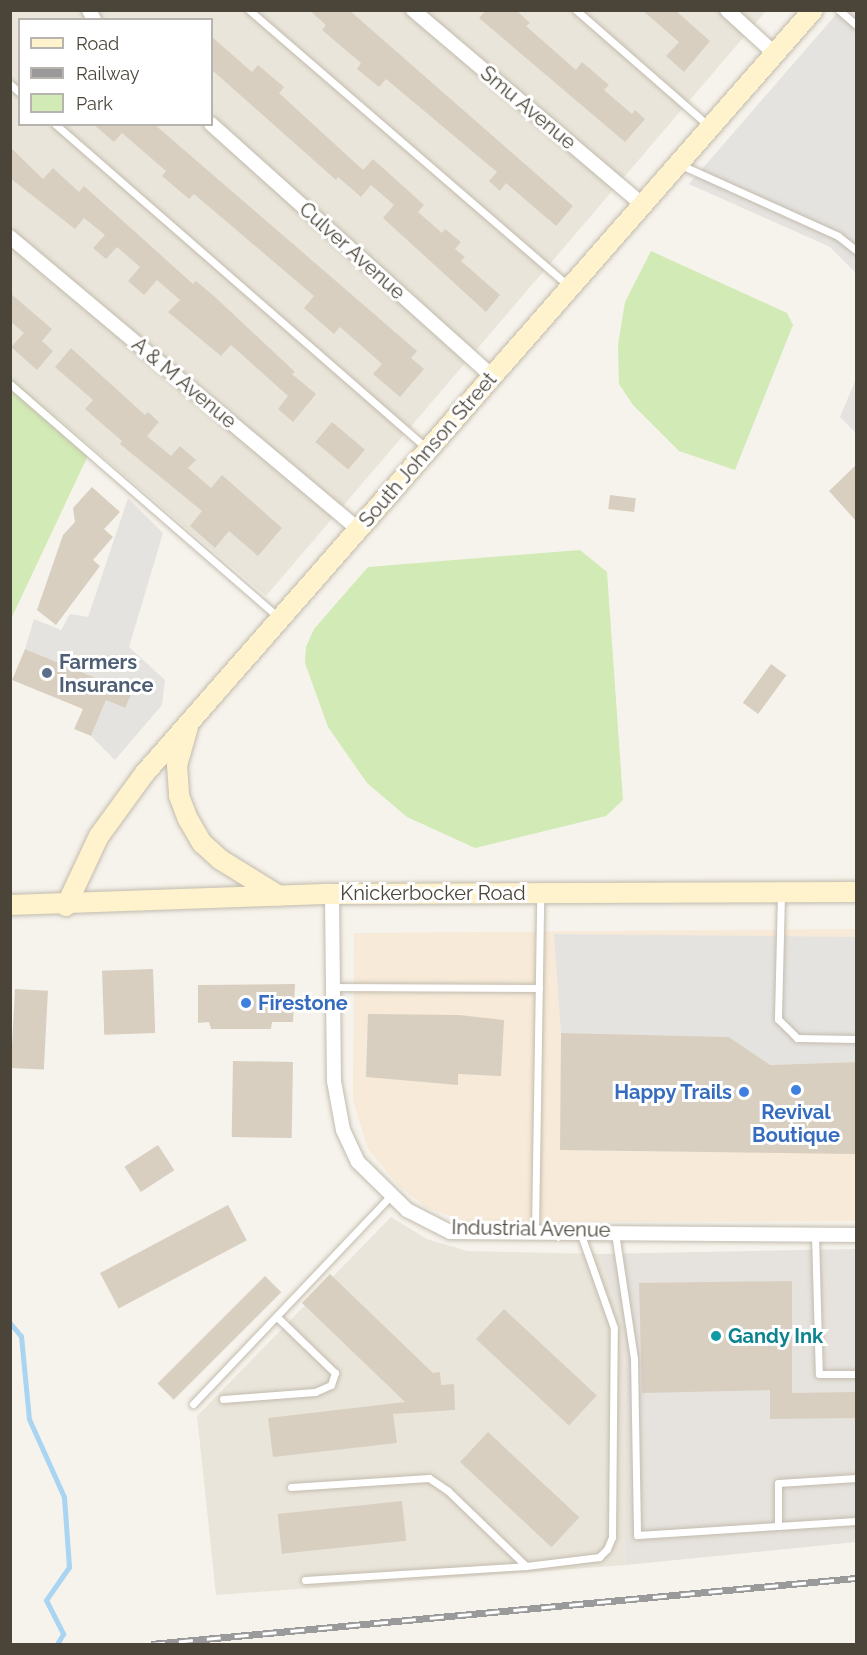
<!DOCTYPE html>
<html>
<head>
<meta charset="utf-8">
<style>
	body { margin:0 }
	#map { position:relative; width:867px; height:1655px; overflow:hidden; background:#f6f3ec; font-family:Raleway,sans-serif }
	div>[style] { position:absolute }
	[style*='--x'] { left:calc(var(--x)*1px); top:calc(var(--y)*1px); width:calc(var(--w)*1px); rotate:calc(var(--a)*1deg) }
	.residential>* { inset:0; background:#eae5da }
	.commercial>* { inset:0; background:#f7ead8 }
	.industrial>* { inset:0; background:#e6e2dd }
	.green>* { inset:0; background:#d2eab5 }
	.parking>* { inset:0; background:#e5e3e0 }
	.stream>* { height:5px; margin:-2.5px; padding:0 2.5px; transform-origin:2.5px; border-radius:2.5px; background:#a9d4f2 }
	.building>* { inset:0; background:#d8cfc1; transform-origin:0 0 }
	.roads { filter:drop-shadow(0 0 2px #c2bbae) drop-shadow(0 0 2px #c2bbae) }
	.lane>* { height:7px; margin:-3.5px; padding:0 3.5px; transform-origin:3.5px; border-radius:3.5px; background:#fff }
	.street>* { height:14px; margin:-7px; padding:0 7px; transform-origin:7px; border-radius:7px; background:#fff }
	.secondary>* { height:20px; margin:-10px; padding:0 10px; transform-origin:10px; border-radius:10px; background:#fff3cd }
	.rail>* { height:7px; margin-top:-3.5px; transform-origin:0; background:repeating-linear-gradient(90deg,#fff 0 14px,#9a9a9a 0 28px); box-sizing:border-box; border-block:2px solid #9a9a9a }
	.dots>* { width:16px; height:16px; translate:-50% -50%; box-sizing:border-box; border:3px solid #fff; border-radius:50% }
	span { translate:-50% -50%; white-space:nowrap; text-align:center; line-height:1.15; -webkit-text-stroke:6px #fff; paint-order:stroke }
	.street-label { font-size:20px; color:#4b4439 }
	.service-label { font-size:20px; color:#4e5e75; font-weight:700 }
	.left { translate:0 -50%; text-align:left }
	.shop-label { font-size:20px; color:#366cbe; font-weight:700 }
	.right { translate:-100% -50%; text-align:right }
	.culture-label { font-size:20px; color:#0d838f; font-weight:700 }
	.frame { position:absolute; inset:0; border:12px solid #4b4439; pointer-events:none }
	.legend { position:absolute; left:18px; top:18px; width:195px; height:108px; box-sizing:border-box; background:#fff; border:2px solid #b7b4b0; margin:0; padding:8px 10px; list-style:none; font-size:18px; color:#4b4439 }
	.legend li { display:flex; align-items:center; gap:12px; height:30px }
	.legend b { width:30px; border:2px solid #b7b4b0 }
</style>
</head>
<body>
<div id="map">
	<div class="residential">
		<div style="clip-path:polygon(evenodd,11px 11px,766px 11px,266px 596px,11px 378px,11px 11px,20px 20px,212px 20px,212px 124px,20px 124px,20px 20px)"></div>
		<div style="clip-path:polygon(391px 1217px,427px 1239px,467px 1251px,600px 1254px,626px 1332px,626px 1565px,216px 1595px,197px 1416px)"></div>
	</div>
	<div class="commercial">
		<div style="clip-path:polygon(856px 929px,856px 1221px,468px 1222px,427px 1208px,399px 1186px,368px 1149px,353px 1100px,354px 933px)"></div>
	</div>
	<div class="industrial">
		<div style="clip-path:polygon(856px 1249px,856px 1542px,626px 1565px,626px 1332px,600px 1254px)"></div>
	</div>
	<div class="green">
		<div style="clip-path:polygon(651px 251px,787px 313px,793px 325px,735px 470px,679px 451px,633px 405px,619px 384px,618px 345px,625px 302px)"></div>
		<div style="clip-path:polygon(11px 378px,91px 449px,11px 619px)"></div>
		<div style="clip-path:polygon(580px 550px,607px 572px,623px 800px,606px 816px,475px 848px,407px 817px,367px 783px,328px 727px,305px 663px,306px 647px,314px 629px,368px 567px)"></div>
	</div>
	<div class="parking">
		<div style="clip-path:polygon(839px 11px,856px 11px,856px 273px,830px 247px,689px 184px)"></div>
		<div style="clip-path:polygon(856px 379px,856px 433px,840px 417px)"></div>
		<div style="clip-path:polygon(128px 498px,163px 533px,129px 647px,165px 680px,162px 705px,115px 760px,91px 736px,106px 700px,125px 708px,131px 693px,25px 649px,34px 619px,61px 630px,70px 614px,88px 617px)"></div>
		<div style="clip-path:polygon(554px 934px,856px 937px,856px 1062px,770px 1065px,729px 1037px,561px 1033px)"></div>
	</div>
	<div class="stream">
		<div style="--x:10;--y:1323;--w:17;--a:50"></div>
		<div style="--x:21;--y:1336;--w:83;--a:84.5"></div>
		<div style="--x:29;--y:1419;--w:85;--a:65.8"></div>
		<div style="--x:64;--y:1497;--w:70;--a:85.9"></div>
		<div style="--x:69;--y:1567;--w:40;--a:124.9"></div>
		<div style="--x:46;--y:1600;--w:38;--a:63"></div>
		<div style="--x:63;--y:1634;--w:12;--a:121"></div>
	</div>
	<div class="building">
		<div style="clip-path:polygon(309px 10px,349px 10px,573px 206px,556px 226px,506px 183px,500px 191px,489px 181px,497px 172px,386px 79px,379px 87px,357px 69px,361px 63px,322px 30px,326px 25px)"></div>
		<div style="clip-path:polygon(486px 10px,516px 10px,530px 23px,526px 26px,576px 70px,582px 62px,609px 85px,604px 90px,632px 114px,635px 110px,645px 119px,625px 142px,479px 18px)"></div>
		<div style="clip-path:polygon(642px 10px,675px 10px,710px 41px,684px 72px,666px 56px,679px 42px)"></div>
		<div style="clip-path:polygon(212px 37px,252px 72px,258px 65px,284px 87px,279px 93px,363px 170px,373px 159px,424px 205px,418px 212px,442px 233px,445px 229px,461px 242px,455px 249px,465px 257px,461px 261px,500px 295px,486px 312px,383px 218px,394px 205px,371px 185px,361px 197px,338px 177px,336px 180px,212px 70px)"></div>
		<div style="clip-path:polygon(93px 124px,154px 124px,417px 351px,411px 358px,424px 369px,400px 397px,373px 374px,382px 364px,340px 327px,334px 334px,304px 308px,314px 296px,194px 194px,189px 199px,162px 176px,166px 171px,122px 133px,114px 142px)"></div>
		<div style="clip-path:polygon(10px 147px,43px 179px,53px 168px,79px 192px,84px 186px,193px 284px,196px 281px,215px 297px,295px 372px,292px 374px,316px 394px,293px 422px,278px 409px,288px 396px,231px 345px,221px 356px,168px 312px,180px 300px,157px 280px,144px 295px,128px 281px,140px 267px,117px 247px,106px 259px,93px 248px,105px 235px,84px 218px,75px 229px,10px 178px)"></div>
		<div style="clip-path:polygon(10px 293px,52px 329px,42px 341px,53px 351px,37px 370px,11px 347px,24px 333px,10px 321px)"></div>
		<div style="clip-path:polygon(71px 348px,145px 415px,148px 412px,159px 422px,147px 436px,171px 456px,180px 446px,196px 460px,188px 468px,211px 488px,222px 475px,282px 528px,258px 556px,229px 531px,215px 548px,190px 526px,202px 511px,120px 444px,122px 441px,85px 409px,93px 400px,55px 367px)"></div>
		<div style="left:332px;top:422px;width:43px;height:26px;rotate:40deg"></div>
		<div style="clip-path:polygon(856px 465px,856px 521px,829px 491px)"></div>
		<div style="clip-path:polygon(92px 487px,120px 512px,104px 529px,113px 537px,93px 560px,100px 566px,56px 625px,37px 610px,63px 535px,75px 522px,73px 508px)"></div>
		<div style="left:610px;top:495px;width:26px;height:14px;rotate:7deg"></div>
		<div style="clip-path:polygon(25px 649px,132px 693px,125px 708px,106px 700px,91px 736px,74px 729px,83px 709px,12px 680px)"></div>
		<div style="left:771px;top:664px;width:19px;height:48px;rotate:36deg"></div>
		<div style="left:153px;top:969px;width:64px;height:51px;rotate:88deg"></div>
		<div style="clip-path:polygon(295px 984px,293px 1022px,272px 1022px,271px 1029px,211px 1029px,209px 1022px,198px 1023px,198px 985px)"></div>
		<div style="left:15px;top:989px;width:33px;height:79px;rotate:3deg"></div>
		<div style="clip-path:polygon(368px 1014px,459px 1015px,504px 1020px,501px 1076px,458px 1074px,458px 1085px,366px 1077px)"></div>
		<div style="clip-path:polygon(561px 1033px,729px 1037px,770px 1065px,856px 1062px,856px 1154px,560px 1150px)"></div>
		<div style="left:233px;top:1061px;width:60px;height:76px;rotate:1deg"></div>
		<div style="left:158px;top:1145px;width:30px;height:40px;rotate:57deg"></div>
		<div style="left:228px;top:1205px;width:40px;height:145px;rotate:62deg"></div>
		<div style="clip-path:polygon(330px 1274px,433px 1373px,440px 1372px,441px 1385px,454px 1384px,455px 1410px,393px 1414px,397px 1443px,273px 1457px,268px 1418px,405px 1402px,302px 1303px)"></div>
		<div style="left:265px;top:1276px;width:23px;height:152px;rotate:45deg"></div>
		<div style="clip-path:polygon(792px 1281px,792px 1393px,856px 1392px,856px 1418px,770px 1419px,770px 1390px,642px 1393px,639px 1283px)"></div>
		<div style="left:504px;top:1309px;width:127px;height:41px;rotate:43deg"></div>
		<div style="left:488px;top:1432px;width:125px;height:41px;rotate:43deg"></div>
		<div style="left:402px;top:1501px;width:40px;height:125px;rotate:84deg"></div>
	</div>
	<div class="roads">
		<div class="lane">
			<div style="--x:249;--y:10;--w:424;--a:40.8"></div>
			<div style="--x:576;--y:10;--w:178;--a:41.1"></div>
			<div style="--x:839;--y:10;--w:23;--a:41"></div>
			<div style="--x:10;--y:84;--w:13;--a:42"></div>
			<div style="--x:55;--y:124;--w:493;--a:41.1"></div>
			<div style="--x:681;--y:165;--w:172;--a:24.3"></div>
			<div style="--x:838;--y:236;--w:23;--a:38"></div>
			<div style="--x:10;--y:384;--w:355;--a:41"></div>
			<div style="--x:781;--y:894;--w:125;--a:91.4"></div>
			<div style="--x:778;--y:1019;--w:27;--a:45"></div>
			<div style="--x:797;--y:1038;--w:59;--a:1"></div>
			<div style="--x:333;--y:987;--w:206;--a:0.3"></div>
			<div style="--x:535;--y:1230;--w:336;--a:-89.1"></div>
			<div style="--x:615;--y:1233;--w:127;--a:81.4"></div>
			<div style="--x:634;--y:1359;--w:176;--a:89"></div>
			<div style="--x:637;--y:1535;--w:141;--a:-3.7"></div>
			<div style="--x:815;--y:1235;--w:139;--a:88.4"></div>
			<div style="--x:819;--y:1374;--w:37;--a:0"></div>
			<div style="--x:223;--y:1399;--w:92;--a:-4.4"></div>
			<div style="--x:315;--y:1392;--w:17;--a:-24"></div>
			<div style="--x:331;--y:1385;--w:13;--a:-72"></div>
			<div style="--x:335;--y:1373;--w:79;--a:-136"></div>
			<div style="--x:193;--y:1404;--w:289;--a:-46.5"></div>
			<div style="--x:856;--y:1478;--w:78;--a:176.3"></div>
			<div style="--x:778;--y:1483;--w:43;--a:90"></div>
			<div style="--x:778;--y:1526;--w:78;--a:-3.7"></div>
			<div style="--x:291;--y:1487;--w:138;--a:-3.7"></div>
			<div style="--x:429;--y:1478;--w:23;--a:34"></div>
			<div style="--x:448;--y:1491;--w:108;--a:43.9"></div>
			<div style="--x:305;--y:1580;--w:221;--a:-3.6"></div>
			<div style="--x:526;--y:1566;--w:74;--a:-7"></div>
			<div style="--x:599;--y:1557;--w:11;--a:-45"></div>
			<div style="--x:607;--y:1549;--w:13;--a:-67"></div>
			<div style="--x:612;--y:1537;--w:209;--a:-89.5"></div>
			<div style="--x:614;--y:1328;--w:102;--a:-109.5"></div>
		</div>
		<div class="street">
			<div style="--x:89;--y:10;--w:11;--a:63"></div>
			<div style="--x:413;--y:10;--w:302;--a:40.3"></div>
			<div style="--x:727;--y:10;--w:65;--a:42.5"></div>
			<div style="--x:211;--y:124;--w:379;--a:41.9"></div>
			<div style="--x:10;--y:237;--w:454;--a:40"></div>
			<div style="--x:332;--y:894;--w:187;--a:89.4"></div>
			<div style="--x:334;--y:1081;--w:50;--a:79.6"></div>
			<div style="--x:343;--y:1130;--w:35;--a:65"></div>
			<div style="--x:358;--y:1162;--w:69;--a:44.4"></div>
			<div style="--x:407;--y:1210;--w:48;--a:27.1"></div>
			<div style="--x:450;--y:1232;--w:406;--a:0.4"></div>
		</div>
		<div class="secondary">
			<div style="--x:188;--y:727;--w:40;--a:106"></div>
			<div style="--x:177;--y:765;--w:31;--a:86"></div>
			<div style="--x:179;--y:796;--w:25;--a:69"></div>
			<div style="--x:188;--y:819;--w:28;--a:60"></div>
			<div style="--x:202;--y:843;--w:25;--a:42"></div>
			<div style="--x:221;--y:860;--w:68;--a:31.8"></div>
			<div style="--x:10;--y:905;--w:322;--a:-2"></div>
			<div style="--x:332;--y:894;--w:524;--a:-0.22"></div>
			<div style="--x:66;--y:906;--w:77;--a:-64.8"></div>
			<div style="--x:99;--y:836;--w:78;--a:-53.9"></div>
			<div style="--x:145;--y:773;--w:1014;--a:-48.8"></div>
		</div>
	</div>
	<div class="rail">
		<div style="--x:151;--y:1644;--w:708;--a:-5.35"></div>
	</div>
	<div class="dots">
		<div style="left:47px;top:673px;background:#5c6f8a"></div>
		<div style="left:246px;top:1003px;background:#3f7fe0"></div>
		<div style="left:796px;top:1090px;background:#3f7fe0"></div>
		<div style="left:744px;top:1092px;background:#3f7fe0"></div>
		<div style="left:716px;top:1336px;background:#0f9aa8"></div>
	</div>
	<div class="street-label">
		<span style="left:528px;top:108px;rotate:40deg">Smu Avenue</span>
		<span style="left:352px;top:251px;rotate:42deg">Culver Avenue</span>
		<span style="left:184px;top:383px;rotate:40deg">A &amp; M Avenue</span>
		<span style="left:428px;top:450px;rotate:-49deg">South Johnson Street</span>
		<span style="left:433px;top:893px">Knickerbocker Road</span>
		<span style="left:531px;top:1229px;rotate:1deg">Industrial Avenue</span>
	</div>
	<div class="service-label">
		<span class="left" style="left:59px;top:674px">Farmers<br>Insurance</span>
	</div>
	<div class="shop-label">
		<span class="left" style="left:258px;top:1003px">Firestone</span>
		<span class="right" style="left:732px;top:1092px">Happy Trails</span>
		<span style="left:796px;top:1124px">Revival<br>Boutique</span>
	</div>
	<div class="culture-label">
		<span class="left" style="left:728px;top:1336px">Gandy Ink</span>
	</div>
	<div class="frame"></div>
	<ul class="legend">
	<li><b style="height:8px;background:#fff3cd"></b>Road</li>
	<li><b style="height:8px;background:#9a9a9a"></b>Railway</li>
	<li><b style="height:16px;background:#d2eab5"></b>Park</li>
	</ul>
</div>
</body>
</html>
